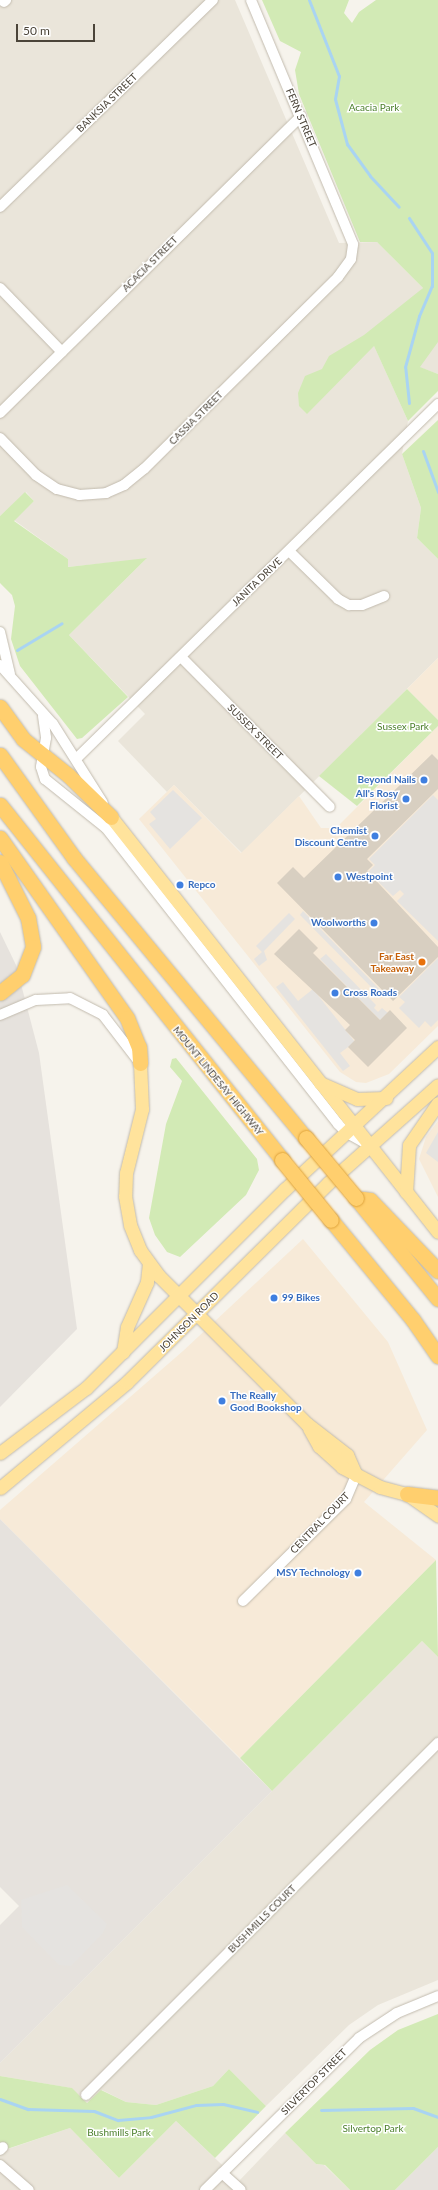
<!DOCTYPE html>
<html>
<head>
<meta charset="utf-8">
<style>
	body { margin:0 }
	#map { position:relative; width:438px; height:2190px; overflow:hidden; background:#f6f3ec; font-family:Lato,sans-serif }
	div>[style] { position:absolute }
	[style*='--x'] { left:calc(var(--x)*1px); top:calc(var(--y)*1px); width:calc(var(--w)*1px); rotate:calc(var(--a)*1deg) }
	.residential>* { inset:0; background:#eae5da }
	.commercial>* { inset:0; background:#f7ead8 }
	.industrial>* { inset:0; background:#e6e2dd }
	.green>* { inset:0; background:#d2eab5 }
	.parking>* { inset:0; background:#e5e3e0 }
	.stream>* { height:3px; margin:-1.5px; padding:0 1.5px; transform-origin:1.5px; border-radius:1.5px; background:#a9d4f2 }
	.building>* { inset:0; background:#d8cfc1 }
	.roads { filter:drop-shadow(0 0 1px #c2bbae) drop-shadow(0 0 1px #c2bbae) }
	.minor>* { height:10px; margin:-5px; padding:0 5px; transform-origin:5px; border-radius:5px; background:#fff }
	.major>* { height:13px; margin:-6.5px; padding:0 6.5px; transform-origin:6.5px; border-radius:6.5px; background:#ffe39c }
	.highway>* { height:15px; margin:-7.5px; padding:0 7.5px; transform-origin:7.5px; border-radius:7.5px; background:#ffcf6e }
	.bridges { filter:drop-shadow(0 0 1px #e0a43c) drop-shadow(0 0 1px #e0a43c) }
	.highway-bridge>* { height:15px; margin:-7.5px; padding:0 7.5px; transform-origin:7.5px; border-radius:7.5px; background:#ffcf6e }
	.dots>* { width:11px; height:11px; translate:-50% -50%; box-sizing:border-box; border:2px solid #fff; border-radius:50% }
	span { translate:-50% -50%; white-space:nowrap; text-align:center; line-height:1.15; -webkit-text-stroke:3px #fff; paint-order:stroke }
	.street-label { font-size:10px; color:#4b4439 }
	.park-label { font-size:10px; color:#4a7f2a }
	.shop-label { font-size:10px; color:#366cbe; font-weight:700 }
	.right { translate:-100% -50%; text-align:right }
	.left { translate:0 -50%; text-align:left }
	.food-label { font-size:10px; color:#c56008; font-weight:700 }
	.scale { position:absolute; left:16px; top:24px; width:79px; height:18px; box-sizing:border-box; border:2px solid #4b4439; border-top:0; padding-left:5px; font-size:12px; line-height:14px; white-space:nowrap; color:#4b4439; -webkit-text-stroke:3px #fff; paint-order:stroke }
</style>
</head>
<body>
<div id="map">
	<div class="residential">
		<div style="clip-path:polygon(0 0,235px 0,339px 243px,377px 242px,423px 288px,371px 339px,408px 421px,402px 454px,421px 508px,417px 538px,438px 559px,438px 658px,242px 853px,174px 785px,167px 792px,118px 741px,145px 714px,69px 635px,146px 559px,67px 567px,68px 559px,14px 520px,34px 501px,26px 492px,0 516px)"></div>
		<div style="clip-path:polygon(438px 298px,438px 374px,419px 367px)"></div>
		<div style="clip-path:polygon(422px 1641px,438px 1657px,438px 1980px,378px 2005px,349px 2025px,266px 2106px,229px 2069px,213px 2086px,156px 2105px,126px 2102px,102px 2090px,87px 2103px,71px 2088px,0 2076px,0 2063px)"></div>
		<div style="clip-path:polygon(176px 2121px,239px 2181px,285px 2133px,316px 2164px,324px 2165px,350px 2190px,0 2190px,0 2142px,8px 2149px,70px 2128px,119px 2178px)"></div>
	</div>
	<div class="commercial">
		<div style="clip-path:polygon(438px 658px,438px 720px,407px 689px)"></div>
		<div style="clip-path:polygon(438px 726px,438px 1026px,389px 1074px,366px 1083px,356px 1082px,340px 1072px,139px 819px,174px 785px,241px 853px,299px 796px,321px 828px,336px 828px)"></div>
		<div style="clip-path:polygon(438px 1121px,438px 1197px,419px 1159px,426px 1137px)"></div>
		<div style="clip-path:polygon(303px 1239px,388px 1342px,427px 1430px,364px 1502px,436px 1560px,240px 1758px,0 1519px,0 1510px,183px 1351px)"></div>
	</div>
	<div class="industrial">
		<div style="clip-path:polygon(0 932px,16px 965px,39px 1053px,77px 1329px,0 1407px)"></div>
		<div style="clip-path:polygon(0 1519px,272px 1791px,0 2063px,0 1925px,19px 1906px,0 1887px)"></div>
		<div style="clip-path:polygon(438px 2147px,438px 2190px,395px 2190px)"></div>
	</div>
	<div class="green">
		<div style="clip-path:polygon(262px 0,349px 0,344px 13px,352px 23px,359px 12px,376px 0,438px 0,438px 342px,420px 367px,438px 374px,438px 391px,408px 421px,374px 346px,307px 414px,299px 406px,298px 393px,305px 376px,322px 369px,329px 356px,364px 335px,423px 288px,377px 242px,360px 242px,299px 94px,295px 70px,301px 52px,280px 41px)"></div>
		<div style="clip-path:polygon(438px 420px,438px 559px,417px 538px,421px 508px,402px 454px)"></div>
		<div style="clip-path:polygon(25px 492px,34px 501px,14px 521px,68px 559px,68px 567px,147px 558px,69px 635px,128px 697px,82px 738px,77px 739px,20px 666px,11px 639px,15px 606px,12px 595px,0 583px,0 516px)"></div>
		<div style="clip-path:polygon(407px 689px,438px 720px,438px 726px,357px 806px,319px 776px)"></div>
		<div style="clip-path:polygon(176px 1058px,257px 1159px,259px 1170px,246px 1195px,180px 1257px,167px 1252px,155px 1235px,149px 1218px,166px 1124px,182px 1081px,170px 1067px,172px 1059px)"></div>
		<div style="clip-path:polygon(436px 1560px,438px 1657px,422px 1641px,272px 1791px,240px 1758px)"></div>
		<div style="clip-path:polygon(438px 2014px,438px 2147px,395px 2190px,350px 2190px,325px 2165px,316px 2164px,285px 2133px,370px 2050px,398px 2030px)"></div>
		<div style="clip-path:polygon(229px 2069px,266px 2106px,215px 2158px,176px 2121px,119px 2178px,70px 2128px,7px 2149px,0 2142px,0 2076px,72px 2088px,87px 2103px,101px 2090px,126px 2102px,156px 2105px,213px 2086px)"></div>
	</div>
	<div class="parking">
		<div style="clip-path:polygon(173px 790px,202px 818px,170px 849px,149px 824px,156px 819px,150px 812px)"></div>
		<div style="clip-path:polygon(433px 795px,438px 800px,438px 941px,397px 901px,404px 894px,400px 890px,393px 896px,368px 872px,375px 865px,369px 859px)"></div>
		<div style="clip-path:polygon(303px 911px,383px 993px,380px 996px,300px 915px)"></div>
		<div style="clip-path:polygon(289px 913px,295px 919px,264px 951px,267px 960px,259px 966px,254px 959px,262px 952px,256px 946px)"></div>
		<div style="clip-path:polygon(326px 954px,376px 1005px,374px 1008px,378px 1012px,382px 1008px,388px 1013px,380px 1020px,320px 959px)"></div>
		<div style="clip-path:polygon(438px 958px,438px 1020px,431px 1027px,425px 1021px,419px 1028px,399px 1008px,405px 1002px,399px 997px)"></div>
		<div style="clip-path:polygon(283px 982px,298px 1001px,313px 989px,355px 1042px,340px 1053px,350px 1066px,343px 1071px,276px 987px)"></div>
		<div style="clip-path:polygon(438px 1132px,438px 1162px,426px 1153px)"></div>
		<div style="clip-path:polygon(67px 1885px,107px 1924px,103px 1933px,71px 1966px,59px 1965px,22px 1927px,21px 1900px)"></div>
	</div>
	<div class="stream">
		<div style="--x:309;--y:0;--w:82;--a:68.5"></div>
		<div style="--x:339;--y:76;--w:23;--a:100"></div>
		<div style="--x:335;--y:99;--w:47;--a:75.1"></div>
		<div style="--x:347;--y:144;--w:39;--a:54"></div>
		<div style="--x:370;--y:176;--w:42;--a:46.9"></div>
		<div style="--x:409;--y:403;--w:36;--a:-96"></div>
		<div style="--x:405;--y:367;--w:53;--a:-74.6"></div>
		<div style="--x:419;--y:316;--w:33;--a:-67"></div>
		<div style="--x:432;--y:286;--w:33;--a:-90"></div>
		<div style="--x:432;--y:253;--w:42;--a:-123.3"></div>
		<div style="--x:423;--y:451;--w:44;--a:69.9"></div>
		<div style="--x:17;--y:650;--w:52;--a:-31"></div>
		<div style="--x:0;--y:2099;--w:30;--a:20"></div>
		<div style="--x:28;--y:2109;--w:66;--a:1.7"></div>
		<div style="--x:94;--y:2111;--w:26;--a:21"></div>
		<div style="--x:118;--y:2120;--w:33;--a:-5"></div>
		<div style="--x:151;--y:2117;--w:47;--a:-14.9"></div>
		<div style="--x:196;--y:2105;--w:27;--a:-2"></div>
		<div style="--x:223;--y:2104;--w:35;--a:13"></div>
		<div style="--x:321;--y:2110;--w:92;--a:-1.2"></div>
		<div style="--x:413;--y:2108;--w:27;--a:20"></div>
	</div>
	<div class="building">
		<div style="clip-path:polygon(432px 754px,438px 760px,438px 789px,367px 859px,373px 865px,367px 871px,438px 947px,438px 957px,393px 1001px,277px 883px,293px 867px,304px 878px)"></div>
		<div style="clip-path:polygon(299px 929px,318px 948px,313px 953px,380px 1020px,390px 1010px,407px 1028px,368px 1067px,348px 1047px,355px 1040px,345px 1030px,350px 1025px,274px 954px)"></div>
	</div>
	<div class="roads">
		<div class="minor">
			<div style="--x:4;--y:2;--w:3;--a:-45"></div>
			<div style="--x:0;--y:207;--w:297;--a:-44.2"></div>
			<div style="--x:0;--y:288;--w:89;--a:45.9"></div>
			<div style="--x:0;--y:413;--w:423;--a:-44.6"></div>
			<div style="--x:0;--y:438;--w:52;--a:45.8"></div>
			<div style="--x:36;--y:475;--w:25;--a:34"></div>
			<div style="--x:57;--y:489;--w:23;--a:15"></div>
			<div style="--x:79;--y:495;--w:27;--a:-4"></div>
			<div style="--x:106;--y:493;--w:20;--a:-24"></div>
			<div style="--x:124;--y:485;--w:26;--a:-39"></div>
			<div style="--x:144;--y:469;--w:273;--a:-44.7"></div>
			<div style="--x:338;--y:277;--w:22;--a:-54"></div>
			<div style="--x:351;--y:259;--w:15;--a:-82"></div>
			<div style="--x:353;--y:244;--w:264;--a:-112.7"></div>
			<div style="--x:289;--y:551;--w:69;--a:44.4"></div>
			<div style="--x:338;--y:599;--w:13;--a:29"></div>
			<div style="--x:349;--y:605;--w:13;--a:0"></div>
			<div style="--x:362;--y:605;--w:24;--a:-22"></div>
			<div style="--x:0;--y:632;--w:43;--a:76.6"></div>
			<div style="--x:181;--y:657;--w:211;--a:45.2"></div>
			<div style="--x:0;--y:665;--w:79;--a:48.1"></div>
			<div style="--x:53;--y:724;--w:93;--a:57.7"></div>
			<div style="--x:43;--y:716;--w:22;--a:82"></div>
			<div style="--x:46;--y:738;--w:29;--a:100"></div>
			<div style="--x:41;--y:767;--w:13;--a:72"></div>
			<div style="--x:45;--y:779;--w:78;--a:38.8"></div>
			<div style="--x:106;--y:828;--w:376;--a:51.9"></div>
			<div style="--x:338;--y:1124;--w:13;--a:45"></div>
			<div style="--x:347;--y:1133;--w:25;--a:29"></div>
			<div style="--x:76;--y:759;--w:507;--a:-44.44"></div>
			<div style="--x:0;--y:1015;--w:39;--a:-23"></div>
			<div style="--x:36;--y:1000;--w:34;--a:-3"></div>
			<div style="--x:70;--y:998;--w:37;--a:27"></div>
			<div style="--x:103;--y:1015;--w:61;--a:52.4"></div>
			<div style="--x:243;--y:1601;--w:145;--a:-44.7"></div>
			<div style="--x:346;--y:1499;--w:26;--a:-67"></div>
			<div style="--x:86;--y:2095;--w:498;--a:-45"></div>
			<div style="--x:0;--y:2150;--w:4;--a:-45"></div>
			<div style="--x:0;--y:2165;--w:38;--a:41"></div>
			<div style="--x:222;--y:2173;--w:25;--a:42"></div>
			<div style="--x:205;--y:2190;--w:216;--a:-44.6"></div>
			<div style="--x:359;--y:2038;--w:45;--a:-33.3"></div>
			<div style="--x:397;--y:2013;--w:44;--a:-22.5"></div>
		</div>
		<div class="major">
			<div style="--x:111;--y:817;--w:528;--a:51.76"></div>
			<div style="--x:140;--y:1063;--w:46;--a:87.5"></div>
			<div style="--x:142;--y:1109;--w:66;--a:104"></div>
			<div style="--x:126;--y:1173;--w:23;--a:92"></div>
			<div style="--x:125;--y:1196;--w:29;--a:80"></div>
			<div style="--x:130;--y:1225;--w:27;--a:68"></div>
			<div style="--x:140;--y:1250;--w:32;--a:54"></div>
			<div style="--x:159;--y:1276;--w:209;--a:45"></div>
			<div style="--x:307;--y:1424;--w:51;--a:37.8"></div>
			<div style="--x:347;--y:1455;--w:22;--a:66"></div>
			<div style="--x:320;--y:1083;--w:40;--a:23.4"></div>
			<div style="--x:357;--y:1099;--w:29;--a:-2"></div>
			<div style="--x:406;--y:1192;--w:47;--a:-86.3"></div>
			<div style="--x:409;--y:1145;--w:51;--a:-55.4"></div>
			<div style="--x:123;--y:1352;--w:25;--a:-81"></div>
			<div style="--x:127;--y:1327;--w:49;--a:-66"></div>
			<div style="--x:147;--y:1282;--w:18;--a:-84"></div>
			<div style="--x:309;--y:1428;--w:21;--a:61"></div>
			<div style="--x:319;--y:1446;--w:31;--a:42"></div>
			<div style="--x:342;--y:1467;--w:43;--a:27.8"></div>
			<div style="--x:380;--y:1487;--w:28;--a:15"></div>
			<div style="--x:407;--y:1494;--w:38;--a:35"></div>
			<div style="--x:0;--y:1453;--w:108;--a:-37.1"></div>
			<div style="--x:86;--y:1388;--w:281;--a:-45"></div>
			<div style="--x:285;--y:1189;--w:209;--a:-42.9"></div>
			<div style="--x:0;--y:1488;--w:165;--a:-39.8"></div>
			<div style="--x:127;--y:1382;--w:283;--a:-44.7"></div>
			<div style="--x:328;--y:1183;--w:147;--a:-41.7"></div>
		</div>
		<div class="highway">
			<div style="--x:0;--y:707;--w:39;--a:54"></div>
			<div style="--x:23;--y:739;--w:58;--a:38.7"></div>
			<div style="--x:68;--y:775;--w:60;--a:44.3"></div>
			<div style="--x:0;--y:755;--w:127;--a:54.3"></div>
			<div style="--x:74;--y:858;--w:364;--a:50.4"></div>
			<div style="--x:0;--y:805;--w:453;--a:51.5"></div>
			<div style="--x:0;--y:838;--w:220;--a:54.8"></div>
			<div style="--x:127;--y:1018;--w:31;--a:68"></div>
			<div style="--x:139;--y:1047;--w:16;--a:86"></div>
			<div style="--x:0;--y:862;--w:63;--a:63.4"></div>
			<div style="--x:28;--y:918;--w:29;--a:80"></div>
			<div style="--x:33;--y:947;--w:30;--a:111"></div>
			<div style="--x:22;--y:975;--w:28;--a:141"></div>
			<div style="--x:356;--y:1198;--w:130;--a:50.9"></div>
			<div style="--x:363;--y:1199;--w:7;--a:8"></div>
			<div style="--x:370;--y:1200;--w:98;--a:46.2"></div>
			<div style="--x:331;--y:1220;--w:129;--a:50.6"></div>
			<div style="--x:413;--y:1320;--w:44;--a:55.2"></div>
			<div style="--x:407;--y:1494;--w:31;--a:7"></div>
		</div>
	</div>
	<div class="bridges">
		<div class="highway-bridge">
			<div style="--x:306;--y:1138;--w:78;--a:50.2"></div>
			<div style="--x:282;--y:1160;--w:77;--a:50.8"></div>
		</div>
	</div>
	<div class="dots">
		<div style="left:424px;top:780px;background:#3f7fe0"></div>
		<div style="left:406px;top:799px;background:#3f7fe0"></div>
		<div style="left:375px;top:836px;background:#3f7fe0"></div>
		<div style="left:338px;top:877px;background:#3f7fe0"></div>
		<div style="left:180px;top:885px;background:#3f7fe0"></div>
		<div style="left:374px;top:923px;background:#3f7fe0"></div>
		<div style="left:422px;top:962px;background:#e8710a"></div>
		<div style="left:335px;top:993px;background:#3f7fe0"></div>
		<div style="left:274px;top:1298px;background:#3f7fe0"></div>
		<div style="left:222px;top:1401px;background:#3f7fe0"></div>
		<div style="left:358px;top:1573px;background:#3f7fe0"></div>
	</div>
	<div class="street-label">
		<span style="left:107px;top:103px;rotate:-44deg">BANKSIA STREET</span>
		<span style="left:301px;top:118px;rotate:67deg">FERN STREET</span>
		<span style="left:150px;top:264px;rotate:-45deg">ACACIA STREET</span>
		<span style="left:196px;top:418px;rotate:-45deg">CASSIA STREET</span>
		<span style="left:257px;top:582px;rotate:-44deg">JANITA DRIVE</span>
		<span style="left:255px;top:732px;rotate:45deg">SUSSEX STREET</span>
		<span style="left:218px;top:1081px;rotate:51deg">MOUNT LINDESAY HIGHWAY</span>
		<span style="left:189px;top:1322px;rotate:-45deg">JOHNSON ROAD</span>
		<span style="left:320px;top:1523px;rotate:-46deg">CENTRAL COURT</span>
		<span style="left:262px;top:1919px;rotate:-45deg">BUSHMILLS COURT</span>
		<span style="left:314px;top:2082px;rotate:-45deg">SILVERTOP STREET</span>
	</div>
	<div class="park-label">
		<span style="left:374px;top:108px">Acacia Park</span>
		<span style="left:403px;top:727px">Sussex Park</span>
		<span style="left:373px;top:2129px">Silvertop Park</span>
		<span style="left:119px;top:2133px">Bushmills Park</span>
	</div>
	<div class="shop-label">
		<span class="right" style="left:416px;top:780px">Beyond Nails</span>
		<span class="right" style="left:398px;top:799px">All's Rosy<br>Florist</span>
		<span class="right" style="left:367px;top:836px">Chemist<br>Discount Centre</span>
		<span class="left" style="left:346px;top:877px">Westpoint</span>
		<span class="left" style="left:188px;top:885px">Repco</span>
		<span class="right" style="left:366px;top:923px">Woolworths</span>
		<span class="left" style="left:343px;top:993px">Cross Roads</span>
		<span class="left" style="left:282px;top:1298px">99 Bikes</span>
		<span class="left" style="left:230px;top:1401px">The Really<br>Good Bookshop</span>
		<span class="right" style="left:350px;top:1573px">MSY Technology</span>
	</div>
	<div class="food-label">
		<span class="right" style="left:414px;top:962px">Far East<br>Takeaway</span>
	</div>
	<div class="scale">50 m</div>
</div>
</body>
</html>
